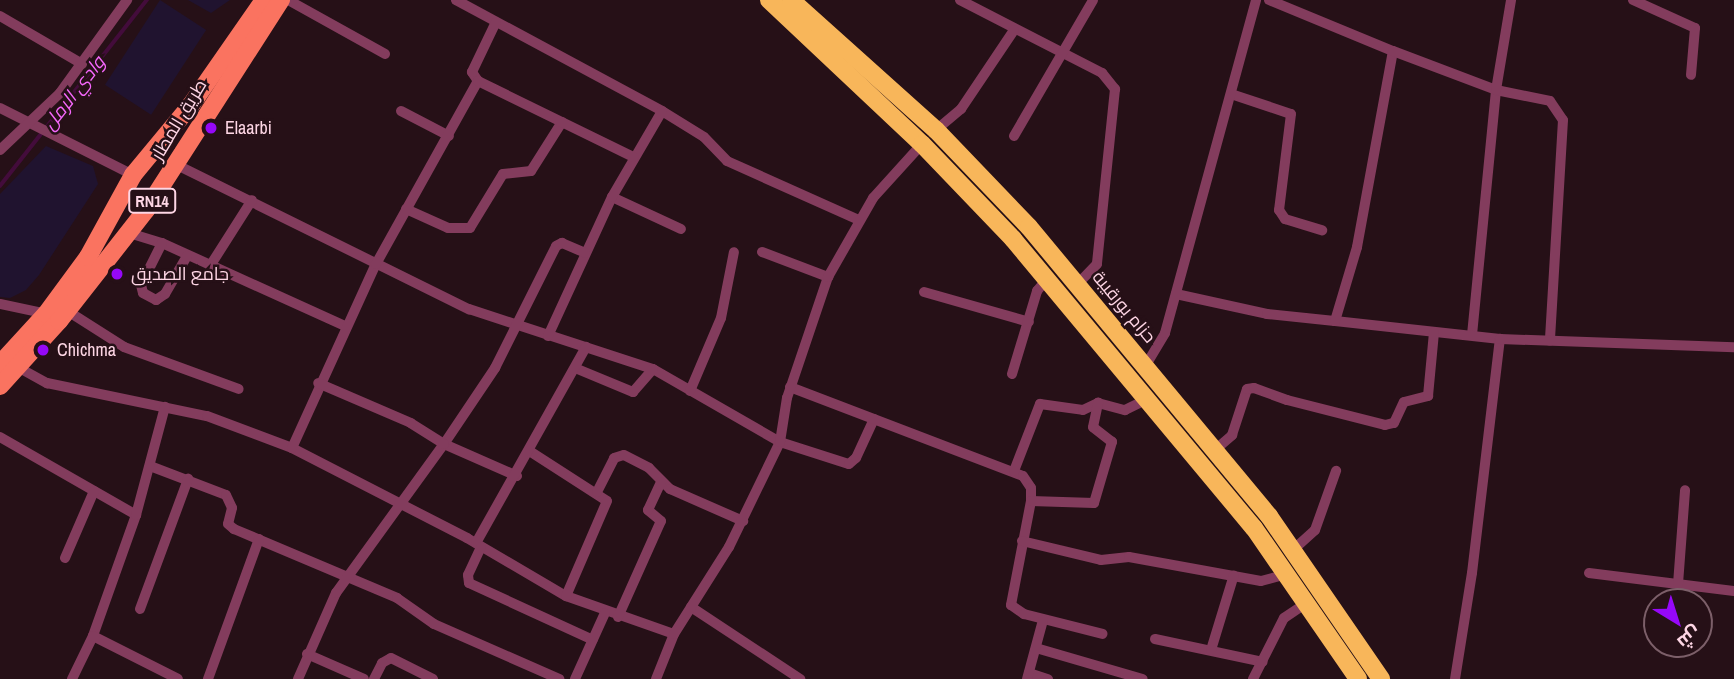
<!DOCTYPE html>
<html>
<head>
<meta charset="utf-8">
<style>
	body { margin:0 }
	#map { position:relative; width:1734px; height:679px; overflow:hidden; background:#261017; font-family:"Archivo Narrow",Cairo,sans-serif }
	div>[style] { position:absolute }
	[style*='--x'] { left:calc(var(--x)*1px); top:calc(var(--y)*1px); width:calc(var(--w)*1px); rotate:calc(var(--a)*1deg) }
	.green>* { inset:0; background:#20132f; transform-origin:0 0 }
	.stream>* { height:3.5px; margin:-1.75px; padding:0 1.75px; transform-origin:1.75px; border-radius:1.75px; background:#430c3b }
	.minor>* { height:10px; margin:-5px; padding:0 5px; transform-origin:5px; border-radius:5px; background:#833c5d }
	.primary>* { height:18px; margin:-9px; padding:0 9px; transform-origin:9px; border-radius:9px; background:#fa7360 }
	.trunk>* { height:18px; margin:-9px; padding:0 9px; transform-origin:9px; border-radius:9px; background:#f8b65a }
	.dots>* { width:19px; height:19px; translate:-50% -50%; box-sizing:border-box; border:4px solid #261017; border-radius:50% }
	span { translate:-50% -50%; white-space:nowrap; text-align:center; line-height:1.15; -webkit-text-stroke:5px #261017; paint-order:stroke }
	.shield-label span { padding:2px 5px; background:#261017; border:2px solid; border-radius:5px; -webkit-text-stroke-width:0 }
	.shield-label { font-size:16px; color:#fed6e5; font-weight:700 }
	.street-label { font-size:18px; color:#fed6e5 }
	.poi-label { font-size:18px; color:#fed6e5 }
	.left { translate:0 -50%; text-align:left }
	.water-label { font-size:19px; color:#f467fa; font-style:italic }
	.north { position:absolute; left:1643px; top:588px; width:70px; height:70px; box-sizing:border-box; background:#261017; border:2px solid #7c5f69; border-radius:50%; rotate:142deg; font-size:19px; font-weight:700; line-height:28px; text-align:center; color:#fed6e5 }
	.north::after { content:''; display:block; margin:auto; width:24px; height:32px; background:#9608f8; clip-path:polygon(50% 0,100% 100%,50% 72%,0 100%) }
</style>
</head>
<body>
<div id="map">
	<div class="green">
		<div style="left:160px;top:0;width:55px;height:101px;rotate:33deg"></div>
		<div style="clip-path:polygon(188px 0,230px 0,211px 13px)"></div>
		<div style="clip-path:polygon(46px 146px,93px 166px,98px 184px,39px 275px,26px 290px,10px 298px,0 297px,0 194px)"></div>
	</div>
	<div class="stream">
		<div style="--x:0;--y:186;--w:237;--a:-51.7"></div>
	</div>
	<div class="minor">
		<div style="--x:288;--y:0;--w:111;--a:29.1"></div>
		<div style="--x:456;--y:0;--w:234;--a:28.3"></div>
		<div style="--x:662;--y:111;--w:49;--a:31.8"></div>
		<div style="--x:704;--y:137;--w:33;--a:46"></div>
		<div style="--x:727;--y:161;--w:145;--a:24.1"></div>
		<div style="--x:960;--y:0;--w:160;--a:27.2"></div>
		<div style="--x:1102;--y:73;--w:21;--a:51"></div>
		<div style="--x:1115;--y:89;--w:176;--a:95.9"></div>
		<div style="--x:1097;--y:264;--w:28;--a:134"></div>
		<div style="--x:1269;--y:0;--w:134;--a:22.4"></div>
		<div style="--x:1633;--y:0;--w:68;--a:24.3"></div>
		<div style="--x:1695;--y:28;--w:47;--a:94.9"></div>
		<div style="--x:0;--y:16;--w:95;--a:30.3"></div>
		<div style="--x:478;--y:81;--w:11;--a:-124"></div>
		<div style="--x:472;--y:72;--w:55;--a:-64.4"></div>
		<div style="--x:1231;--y:94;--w:63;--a:18.4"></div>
		<div style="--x:1291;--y:114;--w:97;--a:97.1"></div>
		<div style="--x:1279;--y:210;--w:11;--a:56"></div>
		<div style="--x:1285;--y:219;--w:39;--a:17"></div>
		<div style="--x:0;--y:108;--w:149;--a:26.7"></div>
		<div style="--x:401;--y:111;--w:54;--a:27.5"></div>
		<div style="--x:936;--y:130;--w:33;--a:-40"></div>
		<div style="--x:961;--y:109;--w:95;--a:-56.1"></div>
		<div style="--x:1014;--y:136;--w:157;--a:-59.8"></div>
		<div style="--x:0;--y:150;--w:83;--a:-43.5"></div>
		<div style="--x:60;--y:93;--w:115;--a:-54.2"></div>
		<div style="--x:177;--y:165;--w:326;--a:26.3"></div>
		<div style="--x:469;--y:309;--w:194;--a:18.1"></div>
		<div style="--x:653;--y:369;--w:146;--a:29.9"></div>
		<div style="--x:780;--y:442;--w:72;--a:17.7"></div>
		<div style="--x:849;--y:464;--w:9;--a:-41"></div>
		<div style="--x:856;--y:458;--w:43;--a:-65.2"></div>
		<div style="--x:612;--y:197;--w:76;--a:24.9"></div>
		<div style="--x:406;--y:209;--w:46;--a:24.3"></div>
		<div style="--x:448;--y:228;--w:22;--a:0"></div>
		<div style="--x:470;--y:228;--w:63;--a:-58.6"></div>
		<div style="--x:503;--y:174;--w:28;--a:-6"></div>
		<div style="--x:531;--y:171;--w:58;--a:-57.7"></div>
		<div style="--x:129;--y:233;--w:34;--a:17"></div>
		<div style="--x:162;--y:243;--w:201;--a:24.4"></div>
		<div style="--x:162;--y:243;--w:47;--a:116.6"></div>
		<div style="--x:141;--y:285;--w:8;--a:76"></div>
		<div style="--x:143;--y:293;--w:15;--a:28"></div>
		<div style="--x:156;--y:300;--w:11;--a:-34"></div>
		<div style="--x:165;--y:294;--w:44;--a:-59.9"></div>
		<div style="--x:762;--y:252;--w:71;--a:20.7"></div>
		<div style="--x:210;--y:266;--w:78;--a:-57.5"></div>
		<div style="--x:924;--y:292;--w:109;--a:15.9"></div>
		<div style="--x:1176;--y:294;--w:93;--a:12.4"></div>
		<div style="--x:1267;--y:314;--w:68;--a:5.9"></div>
		<div style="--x:0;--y:304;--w:48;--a:12"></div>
		<div style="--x:66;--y:310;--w:69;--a:32.5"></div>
		<div style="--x:124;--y:347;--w:122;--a:20.1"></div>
		<div style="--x:1472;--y:335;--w:246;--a:-84.4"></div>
		<div style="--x:1496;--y:90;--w:55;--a:11.5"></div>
		<div style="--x:1550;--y:101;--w:23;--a:56"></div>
		<div style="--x:1563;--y:120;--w:221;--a:93.4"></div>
		<div style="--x:548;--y:336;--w:153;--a:-65.3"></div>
		<div style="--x:612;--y:197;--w:99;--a:-59.8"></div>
		<div style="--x:1500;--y:339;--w:166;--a:-173.8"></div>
		<div style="--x:1335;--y:321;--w:77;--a:-73.4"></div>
		<div style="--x:1357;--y:247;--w:199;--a:-79.6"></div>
		<div style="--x:1393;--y:51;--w:110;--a:20.7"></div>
		<div style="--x:1496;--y:90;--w:91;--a:-80.5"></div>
		<div style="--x:14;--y:365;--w:38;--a:29"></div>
		<div style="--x:47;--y:383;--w:163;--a:11.7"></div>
		<div style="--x:207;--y:416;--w:91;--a:20.6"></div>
		<div style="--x:292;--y:448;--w:197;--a:27.2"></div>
		<div style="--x:467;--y:538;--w:115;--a:30.4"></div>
		<div style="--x:566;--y:596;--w:114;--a:19.4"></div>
		<div style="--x:1146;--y:365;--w:37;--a:-59"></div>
		<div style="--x:1165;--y:333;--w:345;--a:-74.7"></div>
		<div style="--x:575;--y:368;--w:63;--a:22.5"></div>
		<div style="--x:633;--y:392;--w:30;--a:-49"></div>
		<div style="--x:1012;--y:374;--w:87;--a:-73.2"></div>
		<div style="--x:1037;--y:291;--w:16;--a:-50"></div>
		<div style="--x:790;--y:387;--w:249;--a:20.9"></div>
		<div style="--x:1023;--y:476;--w:14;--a:56"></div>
		<div style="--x:1031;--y:488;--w:13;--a:90"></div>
		<div style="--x:1031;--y:501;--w:106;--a:100.9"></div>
		<div style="--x:1011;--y:605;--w:16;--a:35"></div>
		<div style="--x:1024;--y:614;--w:81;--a:14.2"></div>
		<div style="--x:690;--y:391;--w:79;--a:-67"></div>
		<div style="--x:721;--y:318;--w:67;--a:-78.9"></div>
		<div style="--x:0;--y:437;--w:157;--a:29.8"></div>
		<div style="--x:136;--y:515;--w:128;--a:109.6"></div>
		<div style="--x:93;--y:636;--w:48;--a:116"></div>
		<div style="--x:292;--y:448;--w:202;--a:-65.5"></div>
		<div style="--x:376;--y:264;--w:210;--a:-60.9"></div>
		<div style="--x:478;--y:81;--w:173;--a:26.1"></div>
		<div style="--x:1215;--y:450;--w:23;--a:-41"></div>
		<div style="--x:1232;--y:435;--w:48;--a:-71.9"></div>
		<div style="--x:1247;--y:389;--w:7;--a:-8"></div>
		<div style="--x:1254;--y:388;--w:35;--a:20"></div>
		<div style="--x:1287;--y:400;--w:101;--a:14.3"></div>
		<div style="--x:1385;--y:425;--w:9;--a:-13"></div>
		<div style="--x:1394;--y:423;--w:23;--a:-65"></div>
		<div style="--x:1404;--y:402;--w:25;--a:-14"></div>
		<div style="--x:1428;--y:396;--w:64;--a:-84.6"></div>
		<div style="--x:531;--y:452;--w:90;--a:32.8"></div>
		<div style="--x:607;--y:501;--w:103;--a:113.3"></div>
		<div style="--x:150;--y:466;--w:81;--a:20.9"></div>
		<div style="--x:226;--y:495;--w:14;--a:65"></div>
		<div style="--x:232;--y:508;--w:16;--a:104"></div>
		<div style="--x:228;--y:524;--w:8;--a:40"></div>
		<div style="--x:234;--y:529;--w:177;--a:22.9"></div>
		<div style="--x:397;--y:598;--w:45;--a:35.1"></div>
		<div style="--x:434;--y:624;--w:137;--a:23.7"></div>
		<div style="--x:1014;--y:471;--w:72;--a:-68.8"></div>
		<div style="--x:1040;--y:404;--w:43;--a:7.9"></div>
		<div style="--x:1083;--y:410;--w:17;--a:-25"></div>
		<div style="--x:1098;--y:403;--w:28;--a:15"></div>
		<div style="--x:1125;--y:410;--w:25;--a:-26"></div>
		<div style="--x:517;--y:476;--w:80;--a:-156.3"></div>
		<div style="--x:444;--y:444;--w:92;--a:-56.1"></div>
		<div style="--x:495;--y:368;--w:136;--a:-63.4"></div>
		<div style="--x:556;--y:246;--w:7;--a:-27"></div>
		<div style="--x:562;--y:243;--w:25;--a:23"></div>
		<div style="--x:597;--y:492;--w:38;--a:-63"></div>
		<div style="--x:614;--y:458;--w:10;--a:-17"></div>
		<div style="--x:624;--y:455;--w:28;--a:27"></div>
		<div style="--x:649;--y:468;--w:30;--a:45"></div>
		<div style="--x:670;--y:489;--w:80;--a:23.7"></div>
		<div style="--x:1031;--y:501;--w:63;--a:1.8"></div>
		<div style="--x:1094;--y:503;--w:64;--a:-73.6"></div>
		<div style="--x:1112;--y:442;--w:24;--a:-142"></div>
		<div style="--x:1093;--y:427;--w:25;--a:-78"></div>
		<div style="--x:136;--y:515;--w:112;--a:-75"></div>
		<div style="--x:1022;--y:541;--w:81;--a:13.5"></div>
		<div style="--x:1101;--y:560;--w:28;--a:-6"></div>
		<div style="--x:1129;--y:557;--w:134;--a:10.3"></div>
		<div style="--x:1261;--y:581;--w:28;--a:-15"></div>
		<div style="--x:476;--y:543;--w:225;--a:-60.7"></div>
		<div style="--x:481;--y:547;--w:31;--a:115"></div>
		<div style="--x:468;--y:575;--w:8;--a:83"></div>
		<div style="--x:469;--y:583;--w:136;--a:24.7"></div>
		<div style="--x:1294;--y:549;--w:28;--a:-42"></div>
		<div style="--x:1315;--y:530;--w:63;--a:-70.4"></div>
		<div style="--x:65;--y:558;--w:73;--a:-66.6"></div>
		<div style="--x:1589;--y:573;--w:146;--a:7.1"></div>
		<div style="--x:1678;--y:584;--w:94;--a:-85.7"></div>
		<div style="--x:691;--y:607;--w:131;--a:33.4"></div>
		<div style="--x:140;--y:609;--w:139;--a:-69.7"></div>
		<div style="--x:618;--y:617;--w:105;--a:-65.9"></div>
		<div style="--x:661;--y:521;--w:17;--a:-140"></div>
		<div style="--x:648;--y:510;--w:31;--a:-65"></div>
		<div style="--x:93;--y:636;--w:95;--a:26.8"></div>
		<div style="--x:1155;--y:639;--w:110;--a:12"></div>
		<div style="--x:1036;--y:648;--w:111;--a:16.2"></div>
		<div style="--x:1211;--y:650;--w:78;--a:-73"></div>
		<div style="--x:307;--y:654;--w:62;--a:23.7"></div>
		<div style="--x:1029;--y:673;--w:20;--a:18"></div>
		<div style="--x:208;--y:679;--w:149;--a:-70"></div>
		<div style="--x:298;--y:679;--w:94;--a:-66.2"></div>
		<div style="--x:336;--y:593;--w:184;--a:-54.1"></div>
		<div style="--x:444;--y:444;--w:39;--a:-148"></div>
		<div style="--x:411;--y:423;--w:101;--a:-156.7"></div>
		<div style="--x:374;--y:679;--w:18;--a:-63"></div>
		<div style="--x:382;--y:663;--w:10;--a:-29"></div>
		<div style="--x:391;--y:658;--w:47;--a:26.6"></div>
		<div style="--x:575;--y:679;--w:72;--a:-65.6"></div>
		<div style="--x:656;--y:679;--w:48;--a:-68.2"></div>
		<div style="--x:674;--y:634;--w:103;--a:-57.7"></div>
		<div style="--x:729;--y:547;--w:117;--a:-64.1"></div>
		<div style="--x:780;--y:442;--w:45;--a:-81"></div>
		<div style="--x:787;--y:398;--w:128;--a:-71.3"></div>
		<div style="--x:828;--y:277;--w:91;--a:-60.3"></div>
		<div style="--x:873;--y:198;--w:73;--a:-47.8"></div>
		<div style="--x:1027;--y:679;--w:61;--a:-74.8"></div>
		<div style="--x:1253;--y:679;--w:68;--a:-63.1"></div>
		<div style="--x:1284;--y:618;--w:29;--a:-34"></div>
		<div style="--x:1455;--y:679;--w:107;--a:-80.9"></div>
		<div style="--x:1472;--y:573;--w:236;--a:-83.2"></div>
		<div style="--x:1500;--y:339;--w:234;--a:2"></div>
	</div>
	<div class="primary">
		<div style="--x:0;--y:364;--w:68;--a:-47.4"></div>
		<div style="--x:46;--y:314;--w:71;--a:-53.6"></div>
		<div style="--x:88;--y:257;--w:94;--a:-61.2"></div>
		<div style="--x:133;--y:175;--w:91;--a:-50.4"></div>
		<div style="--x:191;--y:105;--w:128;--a:-55.2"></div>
		<div style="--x:0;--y:386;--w:88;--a:-47.8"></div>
		<div style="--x:59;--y:321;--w:141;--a:-51.9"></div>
		<div style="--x:146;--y:210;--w:250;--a:-57.3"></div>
	</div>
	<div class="trunk">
		<div style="--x:769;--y:0;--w:210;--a:43.3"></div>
		<div style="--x:922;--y:144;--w:132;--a:46.2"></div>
		<div style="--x:1013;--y:239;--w:376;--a:50.2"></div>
		<div style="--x:1254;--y:528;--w:183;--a:55.4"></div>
		<div style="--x:791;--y:0;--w:195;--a:41.9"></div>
		<div style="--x:936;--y:130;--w:134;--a:46.2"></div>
		<div style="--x:1029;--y:227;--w:376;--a:50.3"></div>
		<div style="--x:1269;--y:516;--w:198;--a:55.5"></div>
	</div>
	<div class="dots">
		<div style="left:211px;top:128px;background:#9608f8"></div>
		<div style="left:117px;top:274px;background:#9608f8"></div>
		<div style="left:43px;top:350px;background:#9608f8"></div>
	</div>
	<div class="shield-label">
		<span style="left:152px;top:201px">RN14</span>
	</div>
	<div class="street-label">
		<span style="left:179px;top:120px;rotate:-59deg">طريق المطار</span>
		<span style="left:1124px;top:307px;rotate:50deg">حزام بورقيبة</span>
	</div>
	<div class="poi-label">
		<span class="left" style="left:225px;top:128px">Elaarbi</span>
		<span class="left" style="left:131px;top:274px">جامع الصديق</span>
		<span class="left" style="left:57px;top:350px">Chichma</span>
	</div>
	<div class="water-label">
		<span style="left:74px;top:93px;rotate:-52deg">وادي الرمل</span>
	</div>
	<div class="north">ش</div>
</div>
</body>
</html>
